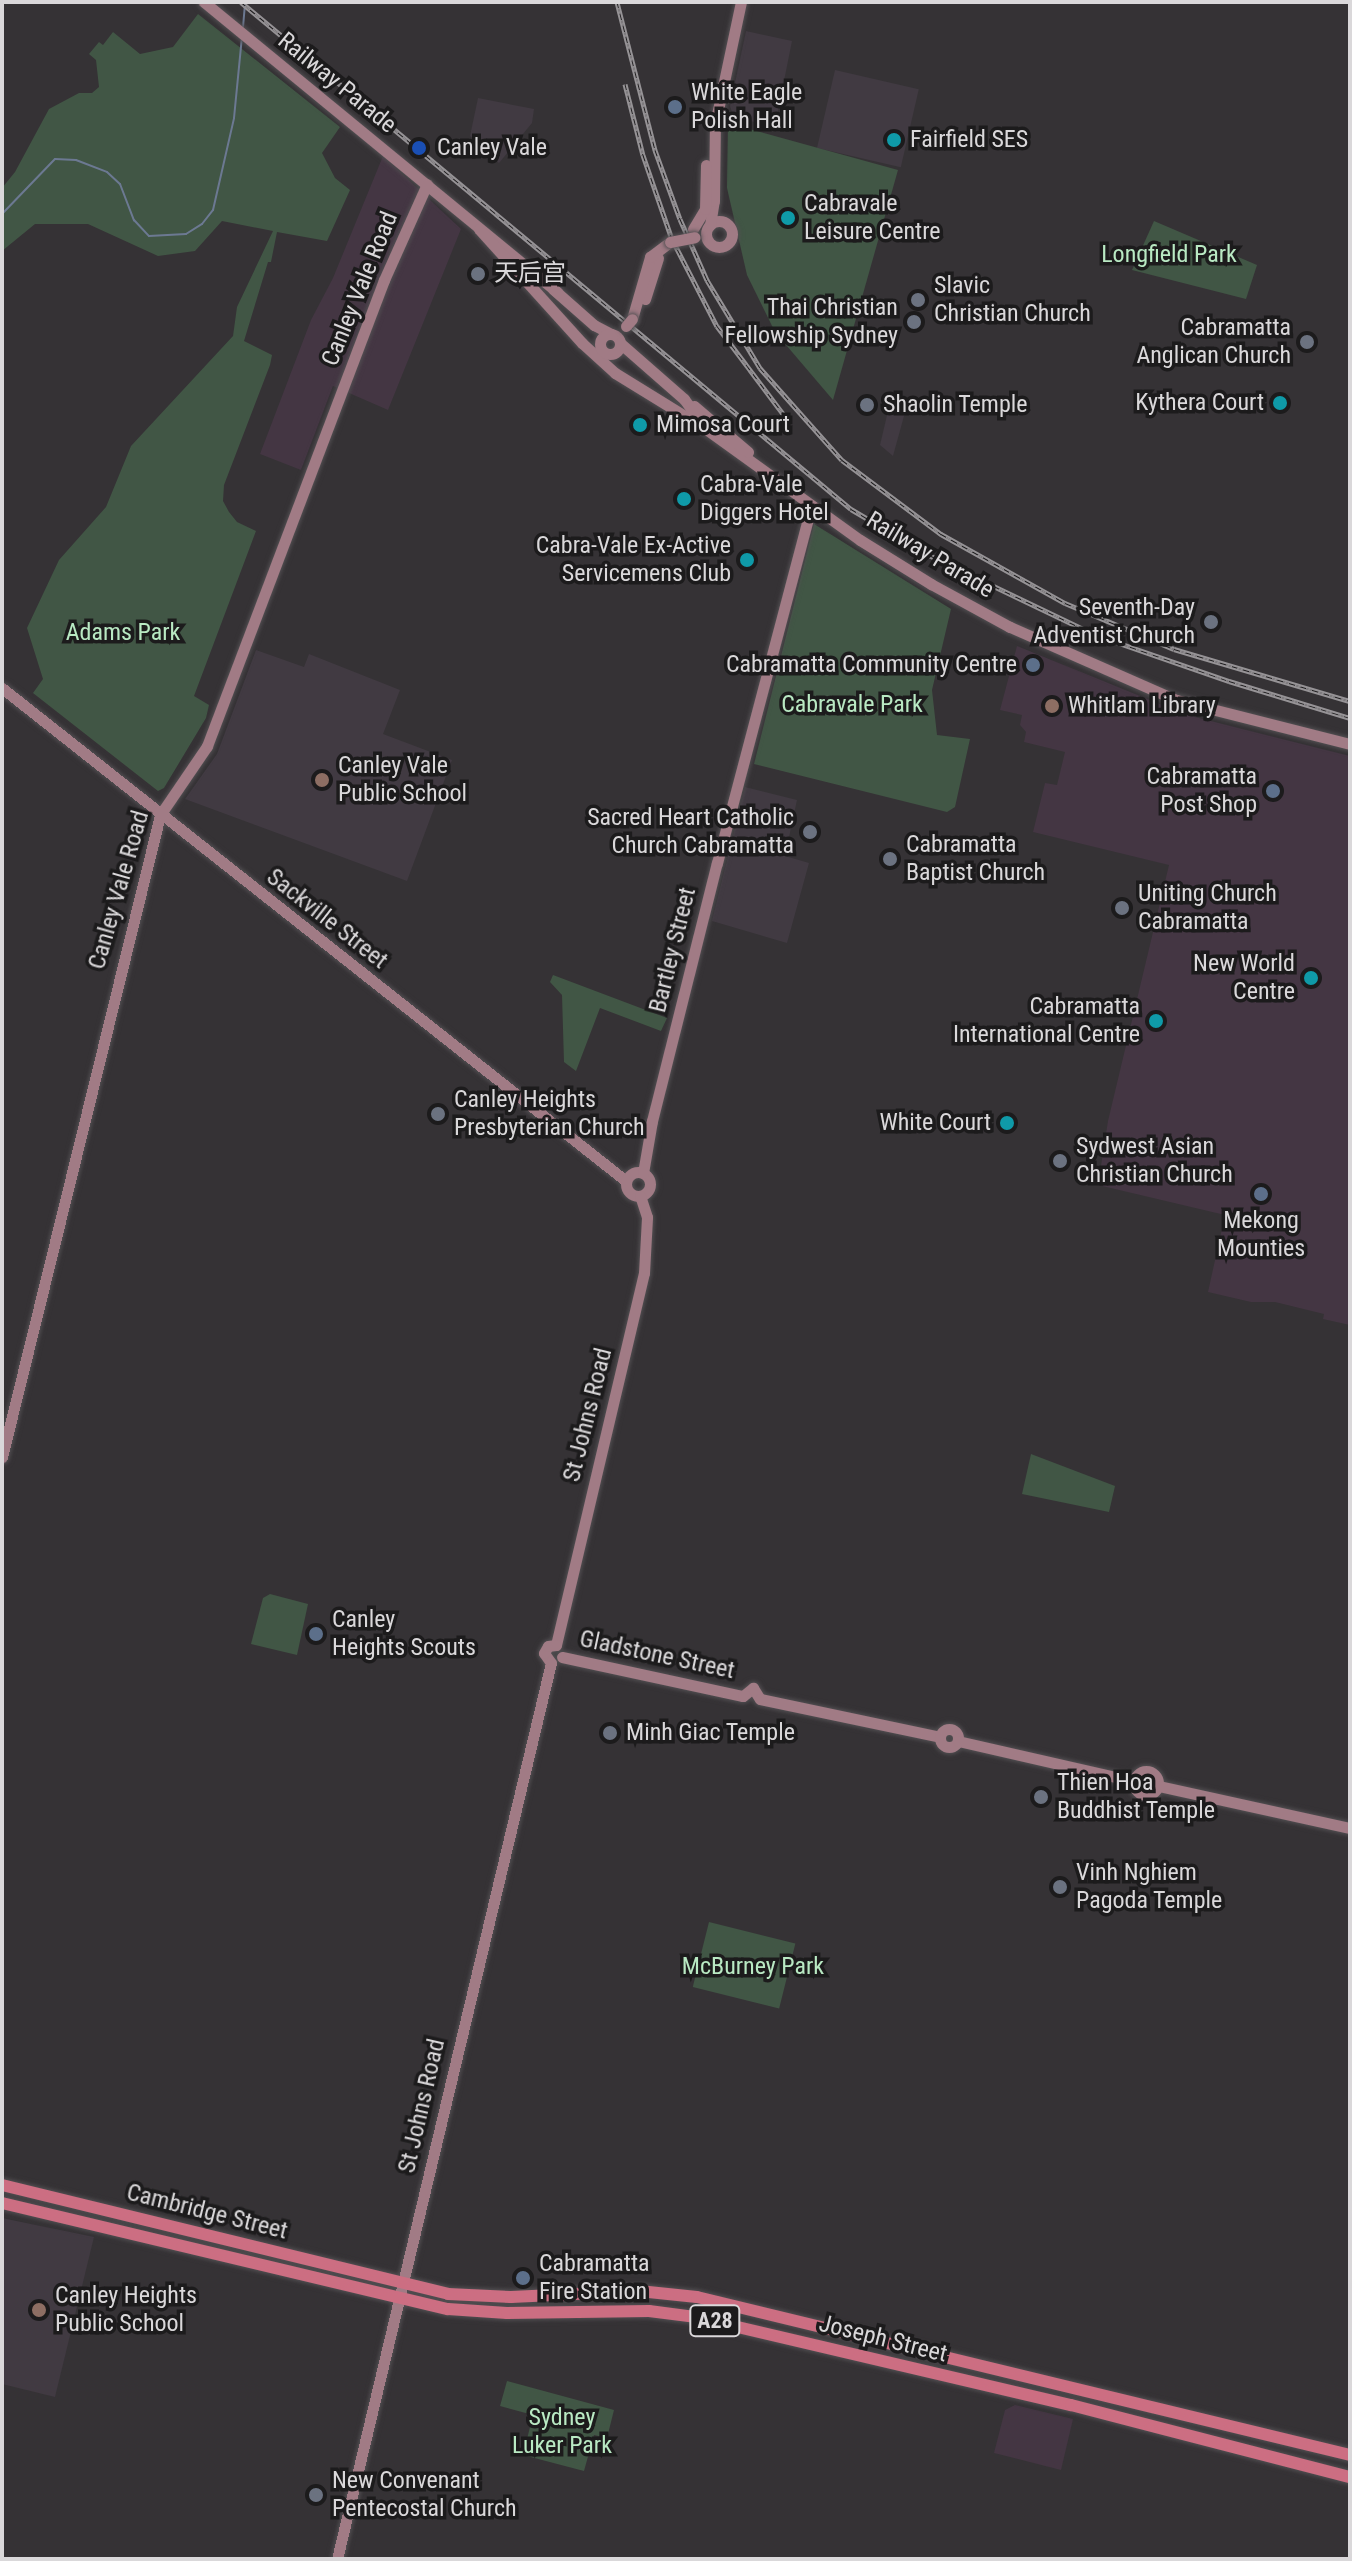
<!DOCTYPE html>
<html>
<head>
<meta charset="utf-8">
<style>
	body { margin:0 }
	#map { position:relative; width:1352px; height:2561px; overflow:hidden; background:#353235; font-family:"Roboto Condensed","Noto Sans SC",sans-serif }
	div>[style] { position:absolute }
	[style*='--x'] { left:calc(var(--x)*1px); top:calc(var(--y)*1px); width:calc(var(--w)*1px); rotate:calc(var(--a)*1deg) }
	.commercial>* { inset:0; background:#443643 }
	.built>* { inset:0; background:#413a42; transform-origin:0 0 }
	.green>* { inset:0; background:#415645; transform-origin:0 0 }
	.stream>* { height:2px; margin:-1px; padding:0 1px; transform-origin:1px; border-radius:1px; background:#6c7992 }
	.roads { filter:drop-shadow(0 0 2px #524f52) drop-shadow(0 0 2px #524f52) }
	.secondary>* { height:11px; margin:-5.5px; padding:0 5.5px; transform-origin:5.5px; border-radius:5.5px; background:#a17b85 }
	.secondary>.ring { margin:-5.5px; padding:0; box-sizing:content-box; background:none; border:11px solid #a17b85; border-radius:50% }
	.trunk>* { height:12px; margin:-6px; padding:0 6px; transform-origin:6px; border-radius:6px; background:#cc6e82 }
	.rail>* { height:5px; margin-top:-2.5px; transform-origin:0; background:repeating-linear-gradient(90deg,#1c1b1c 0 6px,#969396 0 12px); box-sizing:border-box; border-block:2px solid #969396 }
	.bridges { filter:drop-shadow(0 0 2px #524f52) drop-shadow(0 0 2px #524f52) }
	.secondary-bridge>* { height:11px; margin:-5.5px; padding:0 5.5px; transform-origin:5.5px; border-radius:5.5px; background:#a17b85 }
	.dots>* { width:22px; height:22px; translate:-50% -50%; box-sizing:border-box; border:4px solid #1c1b1c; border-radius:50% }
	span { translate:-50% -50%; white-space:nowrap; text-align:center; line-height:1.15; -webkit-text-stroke:7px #1c1b1c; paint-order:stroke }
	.shield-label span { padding:2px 6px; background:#1c1b1c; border:2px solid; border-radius:6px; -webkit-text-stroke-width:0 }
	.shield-label { font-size:22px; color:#dad8da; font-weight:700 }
	.street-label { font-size:24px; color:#dad8da }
	.poi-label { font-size:24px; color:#dad8da }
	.left { translate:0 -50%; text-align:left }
	.right { translate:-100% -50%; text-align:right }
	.park-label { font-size:24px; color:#b9e9c3 }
	.frame { position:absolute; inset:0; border:4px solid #dad8da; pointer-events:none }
</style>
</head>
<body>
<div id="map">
	<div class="commercial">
		<div style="clip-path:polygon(383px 156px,461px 229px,388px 410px,333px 386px,301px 470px,260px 454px,311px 320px,333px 278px)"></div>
		<div style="clip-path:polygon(1017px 646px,1187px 715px,1350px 756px,1350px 1325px,1323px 1319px,1324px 1314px,1275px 1302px,1251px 1302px,1208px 1292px,1225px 1215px,1098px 1185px,1108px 1121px,1169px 865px,1033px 832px,1045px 783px,1057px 785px,1065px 752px,1024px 742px,1026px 732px,1020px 725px,1022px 715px,1000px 710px)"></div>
		<div style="clip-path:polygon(1015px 2405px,1073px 2419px,1061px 2470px,994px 2453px,1005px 2410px)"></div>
	</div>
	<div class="built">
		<div style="clip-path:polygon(746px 31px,792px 41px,775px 126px,734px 118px,730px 106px)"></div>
		<div style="left:835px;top:70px;width:86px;height:80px;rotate:13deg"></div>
		<div style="clip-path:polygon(478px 98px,534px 109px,532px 123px,499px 163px,470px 136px)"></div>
		<div style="clip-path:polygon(892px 394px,909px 398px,893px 456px,880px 445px)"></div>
		<div style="clip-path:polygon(256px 650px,304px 667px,309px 654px,400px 690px,383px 734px,452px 760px,407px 881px,185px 799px,217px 754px)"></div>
		<div style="clip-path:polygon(745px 787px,797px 800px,785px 856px,809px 863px,787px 943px,712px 921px)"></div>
		<div style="clip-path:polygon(2px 2218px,94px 2237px,55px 2397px,2px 2384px)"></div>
	</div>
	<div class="green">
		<div style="clip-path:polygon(198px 14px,340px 127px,322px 153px,335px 178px,350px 190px,327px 241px,277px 232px,271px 262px,268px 262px,244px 341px,272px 355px,270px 365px,224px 485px,223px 501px,229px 512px,237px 522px,256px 531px,194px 696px,209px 705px,206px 718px,164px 788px,158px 791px,33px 693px,43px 679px,27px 628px,59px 560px,106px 507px,131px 446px,233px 336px,237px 307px,273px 231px,222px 221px,195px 251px,158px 256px,88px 224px,35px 224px,2px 251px,2px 188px,15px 172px,49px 109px,79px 93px,92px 93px,99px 87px,96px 60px,89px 54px,99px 42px,103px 45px,113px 32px,140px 54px,173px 47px)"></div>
		<div style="clip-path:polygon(728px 123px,898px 170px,833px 400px,775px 332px,747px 275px,727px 188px)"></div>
		<div style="clip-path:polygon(1154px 221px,1257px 265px,1246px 299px,1132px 270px)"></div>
		<div style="clip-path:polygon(814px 524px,951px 609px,932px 690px,937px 735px,970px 739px,955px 807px,947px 812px,754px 764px)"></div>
		<div style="clip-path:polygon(553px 975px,667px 1018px,661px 1031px,600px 1008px,576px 1071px,564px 1062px,562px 995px,550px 982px)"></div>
		<div style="clip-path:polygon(1031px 1454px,1115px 1486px,1109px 1512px,1022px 1494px)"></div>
		<div style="clip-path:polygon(270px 1594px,308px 1604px,297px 1655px,251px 1644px,263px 1598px)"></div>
		<div style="left:709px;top:1922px;width:89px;height:67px;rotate:14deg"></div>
		<div style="clip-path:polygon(507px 2381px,614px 2410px,607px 2438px,594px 2435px,584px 2471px,523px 2455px,533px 2415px,500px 2406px)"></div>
	</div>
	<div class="stream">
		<div style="--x:243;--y:27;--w:25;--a:-85"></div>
		<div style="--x:2;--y:214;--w:76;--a:-46.1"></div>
		<div style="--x:55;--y:159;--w:21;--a:3"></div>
		<div style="--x:76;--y:160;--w:33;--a:21"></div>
		<div style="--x:107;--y:172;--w:18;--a:43"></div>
		<div style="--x:120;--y:184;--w:39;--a:69"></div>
		<div style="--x:134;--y:220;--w:22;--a:47"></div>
		<div style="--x:149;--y:236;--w:37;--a:-3"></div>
		<div style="--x:186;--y:234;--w:19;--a:-32"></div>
		<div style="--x:202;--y:224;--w:18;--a:-52"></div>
		<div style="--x:213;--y:210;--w:94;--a:-77.1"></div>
		<div style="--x:234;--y:118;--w:81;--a:-84.4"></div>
	</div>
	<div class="roads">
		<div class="secondary">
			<div style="--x:204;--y:2;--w:457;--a:39.4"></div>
			<div class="ring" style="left:706px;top:221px;width:15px;height:15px"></div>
			<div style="--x:710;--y:225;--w:24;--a:-81"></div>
			<div style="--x:714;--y:201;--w:77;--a:-89.3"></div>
			<div style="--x:715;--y:124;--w:125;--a:-78"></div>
			<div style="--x:479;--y:229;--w:154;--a:47.9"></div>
			<div style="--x:582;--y:343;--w:45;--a:42.3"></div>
			<div style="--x:615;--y:373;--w:107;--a:31.6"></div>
			<div style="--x:706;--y:429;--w:190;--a:35.8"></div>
			<div style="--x:860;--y:540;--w:84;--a:31.8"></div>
			<div style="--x:931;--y:584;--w:90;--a:28.6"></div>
			<div style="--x:1010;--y:627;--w:181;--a:23.7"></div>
			<div style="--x:1176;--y:700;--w:179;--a:14.2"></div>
			<div style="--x:693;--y:229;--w:23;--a:-59"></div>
			<div style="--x:705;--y:209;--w:44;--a:-88.7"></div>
			<div style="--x:553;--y:289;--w:55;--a:41.3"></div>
			<div style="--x:594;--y:325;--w:19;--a:28"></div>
			<div style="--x:645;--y:299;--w:43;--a:-72.4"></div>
			<div style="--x:632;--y:319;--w:65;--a:-73.8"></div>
			<div style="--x:650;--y:257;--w:25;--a:-37"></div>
			<div class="ring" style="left:600px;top:334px;width:9px;height:9px"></div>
			<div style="--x:620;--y:343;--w:85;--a:41.2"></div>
			<div style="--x:684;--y:399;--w:32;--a:54"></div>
			<div style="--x:694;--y:406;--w:71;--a:40.4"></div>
			<div style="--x:2;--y:688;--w:795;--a:38.31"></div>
			<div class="ring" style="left:626px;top:1172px;width:13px;height:13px"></div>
			<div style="--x:643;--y:1173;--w:53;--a:-80.2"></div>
			<div style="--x:652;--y:1121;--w:266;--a:-75.9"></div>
			<div style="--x:717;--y:863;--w:369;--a:-75.2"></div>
			<div style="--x:2;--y:1457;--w:661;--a:-76.17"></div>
			<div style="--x:160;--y:815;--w:83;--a:-55.7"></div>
			<div style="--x:207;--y:746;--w:498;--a:-69.2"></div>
			<div style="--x:384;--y:280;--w:105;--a:-65.9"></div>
			<div style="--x:556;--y:1645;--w:382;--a:-76.7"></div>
			<div style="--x:644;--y:1273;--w:56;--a:-86.9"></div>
			<div style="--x:647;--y:1217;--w:22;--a:-108"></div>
			<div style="--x:562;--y:1657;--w:185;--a:12.2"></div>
			<div style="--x:551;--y:1663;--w:12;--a:-125"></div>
			<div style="--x:544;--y:1653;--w:8;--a:-60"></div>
			<div style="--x:548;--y:1646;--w:8;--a:-7"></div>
			<div style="--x:743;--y:1696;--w:13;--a:-39"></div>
			<div style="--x:753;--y:1688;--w:13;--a:58"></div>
			<div style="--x:760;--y:1699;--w:184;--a:11.9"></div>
			<div class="ring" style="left:940px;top:1729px;width:7px;height:7px"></div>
			<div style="--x:958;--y:1741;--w:180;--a:12.9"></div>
			<div class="ring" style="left:1134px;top:1771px;width:13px;height:13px"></div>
			<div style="--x:1159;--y:1786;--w:196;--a:12.4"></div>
			<div style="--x:337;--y:2559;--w:921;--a:-76.57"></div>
		</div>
		<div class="trunk">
			<div style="--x:2;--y:2185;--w:459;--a:13.7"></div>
			<div style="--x:448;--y:2294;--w:63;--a:2.7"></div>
			<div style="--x:511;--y:2297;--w:128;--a:-2.7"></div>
			<div style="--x:639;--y:2291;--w:58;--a:5.9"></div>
			<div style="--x:697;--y:2297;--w:672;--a:13.6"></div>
			<div style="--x:2;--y:2203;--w:458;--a:13.4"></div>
			<div style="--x:448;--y:2309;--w:59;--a:3.9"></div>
			<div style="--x:507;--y:2313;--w:142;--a:-0.8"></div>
			<div style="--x:649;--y:2311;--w:46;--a:7.4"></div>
			<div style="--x:695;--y:2317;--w:386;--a:13.2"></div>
			<div style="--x:1071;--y:2405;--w:288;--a:14.5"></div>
		</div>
	</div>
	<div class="rail">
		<div style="--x:241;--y:2;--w:793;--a:39.73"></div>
		<div style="--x:851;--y:509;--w:91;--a:30.5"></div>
		<div style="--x:929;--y:555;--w:185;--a:25.6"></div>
		<div style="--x:1096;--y:635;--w:141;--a:19.1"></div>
		<div style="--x:1229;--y:681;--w:127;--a:17"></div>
		<div style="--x:617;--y:2;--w:153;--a:75.6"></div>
		<div style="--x:655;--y:150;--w:73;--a:70.1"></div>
		<div style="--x:680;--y:219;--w:67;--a:66.1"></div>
		<div style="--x:707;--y:280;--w:103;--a:58.9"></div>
		<div style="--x:760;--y:368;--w:123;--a:48.3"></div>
		<div style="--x:842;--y:460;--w:124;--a:36.8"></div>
		<div style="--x:941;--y:534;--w:142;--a:29.1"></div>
		<div style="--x:1065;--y:603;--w:118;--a:22.9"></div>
		<div style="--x:1174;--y:649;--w:184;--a:16.5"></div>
		<div style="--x:625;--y:84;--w:73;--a:75.8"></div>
		<div style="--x:643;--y:155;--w:89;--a:71"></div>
		<div style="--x:672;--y:239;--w:98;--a:62.7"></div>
		<div style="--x:717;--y:326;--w:111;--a:53"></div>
	</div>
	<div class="bridges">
		<div class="secondary-bridge">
			<div style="--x:670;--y:242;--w:25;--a:-11"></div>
			<div style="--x:626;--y:326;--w:9;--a:-49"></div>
		</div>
	</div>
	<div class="dots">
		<div style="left:675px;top:107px;background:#5c6f8a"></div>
		<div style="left:894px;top:140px;background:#0f9aa8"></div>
		<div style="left:419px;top:148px;background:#1a4fb4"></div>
		<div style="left:788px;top:218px;background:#0f9aa8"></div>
		<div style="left:478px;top:274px;background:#6b7280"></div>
		<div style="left:918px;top:300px;background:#6b7280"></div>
		<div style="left:914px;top:322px;background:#6b7280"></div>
		<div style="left:1307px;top:342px;background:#6b7280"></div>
		<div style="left:1280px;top:403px;background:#0f9aa8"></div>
		<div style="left:867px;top:405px;background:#6b7280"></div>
		<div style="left:640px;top:425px;background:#0f9aa8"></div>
		<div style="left:684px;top:499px;background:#0f9aa8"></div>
		<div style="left:747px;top:560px;background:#0f9aa8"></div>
		<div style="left:1211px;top:622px;background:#6b7280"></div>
		<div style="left:1033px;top:665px;background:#5c6f8a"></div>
		<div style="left:1052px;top:706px;background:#8d6e63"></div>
		<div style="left:322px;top:780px;background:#8d6e63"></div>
		<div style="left:1273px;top:791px;background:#5c6f8a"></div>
		<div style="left:810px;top:832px;background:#6b7280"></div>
		<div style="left:890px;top:859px;background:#6b7280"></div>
		<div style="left:1122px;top:908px;background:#6b7280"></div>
		<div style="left:1311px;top:978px;background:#0f9aa8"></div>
		<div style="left:1156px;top:1021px;background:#0f9aa8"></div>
		<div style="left:438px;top:1114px;background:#6b7280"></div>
		<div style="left:1007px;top:1123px;background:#0f9aa8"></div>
		<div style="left:1060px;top:1161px;background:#6b7280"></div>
		<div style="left:1261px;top:1194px;background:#5c6f8a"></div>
		<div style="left:316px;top:1634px;background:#5c6f8a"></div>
		<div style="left:610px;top:1733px;background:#6b7280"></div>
		<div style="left:1041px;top:1797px;background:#6b7280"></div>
		<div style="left:1060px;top:1887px;background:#6b7280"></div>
		<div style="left:523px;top:2278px;background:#5c6f8a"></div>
		<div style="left:39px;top:2310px;background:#8d6e63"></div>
		<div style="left:316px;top:2495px;background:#6b7280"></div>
	</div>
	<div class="shield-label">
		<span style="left:715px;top:2321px">A28</span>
	</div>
	<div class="street-label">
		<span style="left:337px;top:83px;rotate:39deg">Railway Parade</span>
		<span style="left:360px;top:289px;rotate:-68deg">Canley Vale Road</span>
		<span style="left:930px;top:555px;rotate:31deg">Railway Parade</span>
		<span style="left:119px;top:890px;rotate:-74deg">Canley Vale Road</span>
		<span style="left:327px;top:919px;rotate:38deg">Sackville Street</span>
		<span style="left:673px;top:950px;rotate:-76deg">Bartley Street</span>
		<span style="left:588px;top:1415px;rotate:-76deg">St Johns Road</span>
		<span style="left:657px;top:1655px;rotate:12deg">Gladstone Street</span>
		<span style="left:422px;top:2106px;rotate:-77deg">St Johns Road</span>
		<span style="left:207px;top:2212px;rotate:14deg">Cambridge Street</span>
		<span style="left:883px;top:2339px;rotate:14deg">Joseph Street</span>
	</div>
	<div class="poi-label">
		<span class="left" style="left:691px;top:107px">White Eagle<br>Polish Hall</span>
		<span class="left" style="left:910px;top:140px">Fairfield SES</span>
		<span class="left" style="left:437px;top:148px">Canley Vale</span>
		<span class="left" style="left:804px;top:218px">Cabravale<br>Leisure Centre</span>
		<span class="left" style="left:494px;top:274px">天后宫</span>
		<span class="left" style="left:934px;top:300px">Slavic<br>Christian Church</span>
		<span class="right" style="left:898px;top:322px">Thai Christian<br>Fellowship Sydney</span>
		<span class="right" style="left:1291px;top:342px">Cabramatta<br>Anglican Church</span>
		<span class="right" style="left:1264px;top:403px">Kythera Court</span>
		<span class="left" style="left:883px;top:405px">Shaolin Temple</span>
		<span class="left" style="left:656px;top:425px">Mimosa Court</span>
		<span class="left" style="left:700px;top:499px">Cabra-Vale<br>Diggers Hotel</span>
		<span class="right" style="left:731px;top:560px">Cabra-Vale Ex-Active<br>Servicemens Club</span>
		<span class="right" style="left:1195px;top:622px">Seventh-Day<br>Adventist Church</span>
		<span class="right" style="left:1017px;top:665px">Cabramatta Community Centre</span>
		<span class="left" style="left:1068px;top:706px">Whitlam Library</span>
		<span class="left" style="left:338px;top:780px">Canley Vale<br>Public School</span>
		<span class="right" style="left:1257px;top:791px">Cabramatta<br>Post Shop</span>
		<span class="right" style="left:794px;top:832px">Sacred Heart Catholic<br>Church Cabramatta</span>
		<span class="left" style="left:906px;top:859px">Cabramatta<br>Baptist Church</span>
		<span class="left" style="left:1138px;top:908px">Uniting Church<br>Cabramatta</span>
		<span class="right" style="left:1295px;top:978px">New World<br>Centre</span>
		<span class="right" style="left:1140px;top:1021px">Cabramatta<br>International Centre</span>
		<span class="left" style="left:454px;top:1114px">Canley Heights<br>Presbyterian Church</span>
		<span class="right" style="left:991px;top:1123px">White Court</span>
		<span class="left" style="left:1076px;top:1161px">Sydwest Asian<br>Christian Church</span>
		<span style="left:1261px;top:1235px">Mekong<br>Mounties</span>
		<span class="left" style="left:332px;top:1634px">Canley<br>Heights Scouts</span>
		<span class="left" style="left:626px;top:1733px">Minh Giac Temple</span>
		<span class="left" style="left:1057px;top:1797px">Thien Hoa<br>Buddhist Temple</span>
		<span class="left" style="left:1076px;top:1887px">Vinh Nghiem<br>Pagoda Temple</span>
		<span class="left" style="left:539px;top:2278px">Cabramatta<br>Fire Station</span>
		<span class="left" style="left:55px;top:2310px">Canley Heights<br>Public School</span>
		<span class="left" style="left:332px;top:2495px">New Convenant<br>Pentecostal Church</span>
	</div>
	<div class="park-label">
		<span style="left:1169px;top:255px">Longfield Park</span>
		<span style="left:123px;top:633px">Adams Park</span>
		<span style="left:852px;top:705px">Cabravale Park</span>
		<span style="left:753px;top:1967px">McBurney Park</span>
		<span style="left:562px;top:2432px">Sydney<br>Luker Park</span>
	</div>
	<div class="frame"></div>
</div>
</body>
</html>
